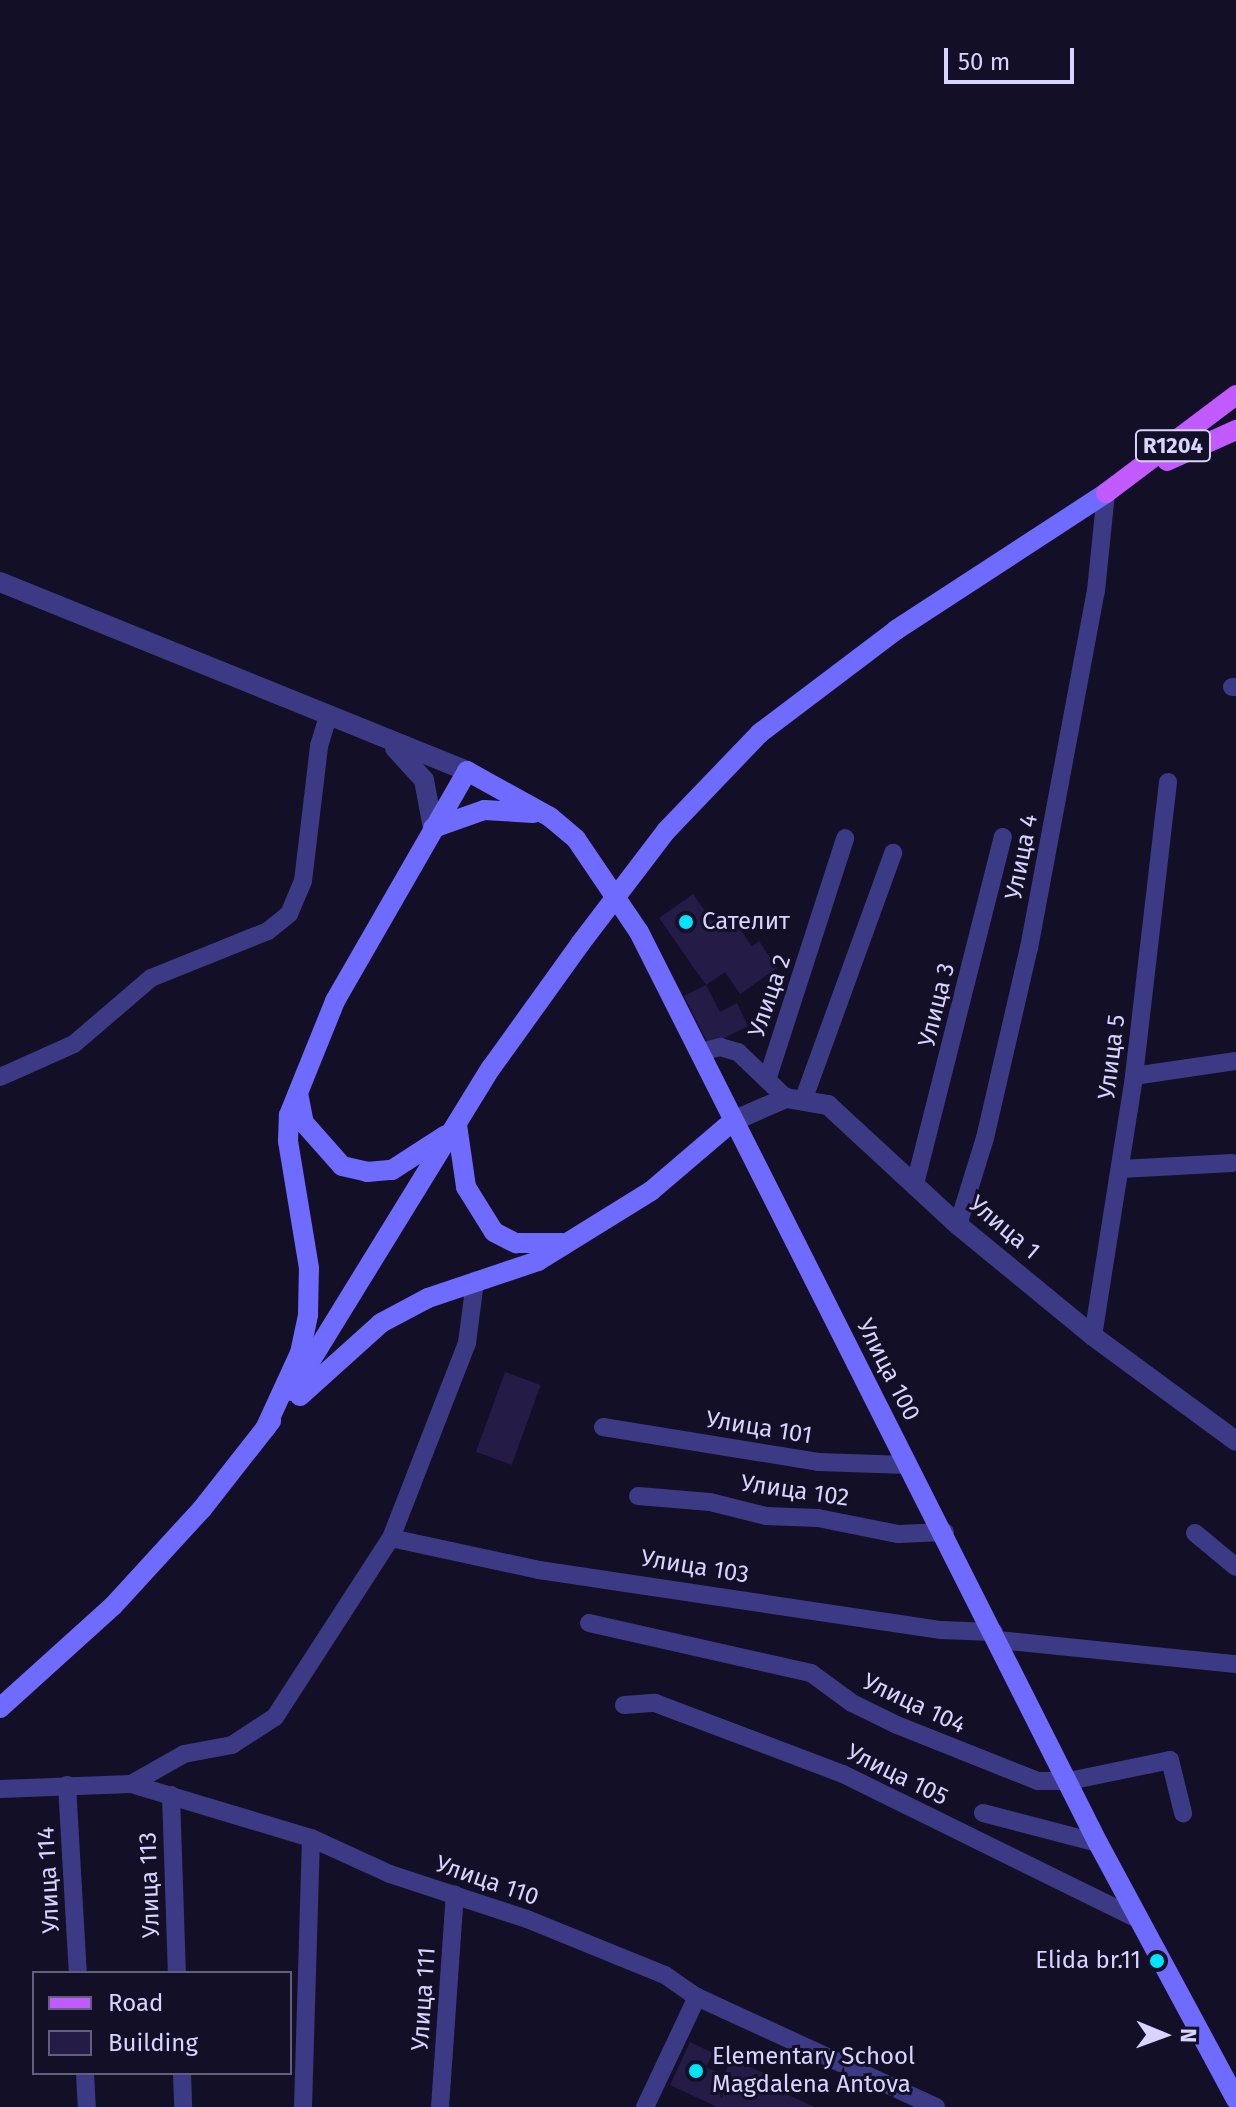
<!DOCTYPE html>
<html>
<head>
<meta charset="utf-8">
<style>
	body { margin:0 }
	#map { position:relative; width:1236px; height:2107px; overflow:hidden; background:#130f26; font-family:"Fira Sans",sans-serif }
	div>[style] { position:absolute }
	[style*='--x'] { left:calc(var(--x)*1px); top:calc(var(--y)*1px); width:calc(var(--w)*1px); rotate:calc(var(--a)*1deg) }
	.building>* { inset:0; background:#241b47; transform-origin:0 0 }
	.minor>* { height:18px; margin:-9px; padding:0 9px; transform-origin:9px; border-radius:9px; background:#3d3a85 }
	.tertiary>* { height:20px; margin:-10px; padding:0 10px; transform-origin:10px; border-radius:10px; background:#3d3a85 }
	.secondary>* { height:20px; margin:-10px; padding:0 10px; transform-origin:10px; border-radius:10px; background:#6f6bff }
	.primary>* { height:20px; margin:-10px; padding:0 10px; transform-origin:10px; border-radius:10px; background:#c25bff }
	.secondary-bridge>* { height:20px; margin:-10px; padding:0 10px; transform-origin:10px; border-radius:10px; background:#6f6bff }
	.dots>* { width:22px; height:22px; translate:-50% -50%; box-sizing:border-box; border:4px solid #130f26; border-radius:50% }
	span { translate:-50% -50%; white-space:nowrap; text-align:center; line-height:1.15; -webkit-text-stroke:6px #130f26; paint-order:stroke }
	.shield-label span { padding:2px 6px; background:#130f26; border:2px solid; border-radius:6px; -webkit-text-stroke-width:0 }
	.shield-label { font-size:22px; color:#d9d4ff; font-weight:700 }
	.street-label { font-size:24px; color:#d9d4ff }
	.poi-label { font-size:24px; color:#d9d4ff }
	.left { translate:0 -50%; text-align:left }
	.right { translate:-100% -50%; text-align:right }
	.legend { position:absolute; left:32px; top:1971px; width:260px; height:104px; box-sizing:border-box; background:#130f26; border:2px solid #625e7d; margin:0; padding:10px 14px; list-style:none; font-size:24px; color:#d9d4ff }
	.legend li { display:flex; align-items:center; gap:16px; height:40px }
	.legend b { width:40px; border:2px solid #625e7d }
	.north { position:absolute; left:1124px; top:1995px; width:80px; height:80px; -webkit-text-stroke:6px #130f26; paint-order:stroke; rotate:91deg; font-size:22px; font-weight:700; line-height:32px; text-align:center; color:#d9d4ff }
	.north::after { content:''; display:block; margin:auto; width:28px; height:36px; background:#d9d4ff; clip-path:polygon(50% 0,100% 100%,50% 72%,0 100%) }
	.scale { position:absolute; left:944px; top:48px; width:130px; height:36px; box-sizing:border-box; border:4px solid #d9d4ff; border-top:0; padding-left:10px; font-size:24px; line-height:28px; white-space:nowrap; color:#d9d4ff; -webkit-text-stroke:6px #130f26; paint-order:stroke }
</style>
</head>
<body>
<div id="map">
	<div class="building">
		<div style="clip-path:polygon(693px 894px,712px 921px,718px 917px,728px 931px,737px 925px,752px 946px,759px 941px,777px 968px,740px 994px,725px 972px,706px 985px,720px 1012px,737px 1003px,748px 1026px,709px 1046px,684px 996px,706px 985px,659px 918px)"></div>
		<div style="left:505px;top:1372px;width:38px;height:85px;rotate:20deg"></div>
		<div style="clip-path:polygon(690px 2042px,713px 2053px,706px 2067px,724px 2075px,731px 2059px,790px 2084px,786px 2094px,815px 2107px,717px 2107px,670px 2085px)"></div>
	</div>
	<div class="minor">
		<div style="--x:1232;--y:687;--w:4;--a:0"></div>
		<div style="--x:701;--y:1052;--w:20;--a:-15"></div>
		<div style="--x:720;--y:1047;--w:19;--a:16"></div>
		<div style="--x:738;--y:1052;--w:66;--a:43.8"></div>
		<div style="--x:1134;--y:1076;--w:103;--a:-8.4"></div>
		<div style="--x:0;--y:1077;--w:81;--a:-24"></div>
		<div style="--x:74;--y:1044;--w:101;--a:-40.6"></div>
		<div style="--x:151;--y:978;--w:126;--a:-21.9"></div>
		<div style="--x:268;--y:931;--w:27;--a:-39"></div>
		<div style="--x:289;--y:914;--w:36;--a:-67"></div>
		<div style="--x:303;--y:881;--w:136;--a:-83.2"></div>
		<div style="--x:319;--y:746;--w:31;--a:-73"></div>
		<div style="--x:768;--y:1077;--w:251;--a:-72.1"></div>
		<div style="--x:804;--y:1098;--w:261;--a:-70"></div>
		<div style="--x:1121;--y:1169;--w:111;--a:-3.1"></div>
		<div style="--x:915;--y:1184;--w:358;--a:-75.8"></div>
		<div style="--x:958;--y:1225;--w:91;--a:-72.8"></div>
		<div style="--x:985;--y:1138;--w:195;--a:-77"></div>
		<div style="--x:1029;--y:948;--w:363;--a:-79.4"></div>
		<div style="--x:1096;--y:591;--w:99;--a:-84.2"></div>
		<div style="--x:1093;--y:1336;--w:263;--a:-81"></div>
		<div style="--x:1134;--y:1076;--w:296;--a:-83.4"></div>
		<div style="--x:603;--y:1427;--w:218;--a:9.2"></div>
		<div style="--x:818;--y:1462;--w:89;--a:1.9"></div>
		<div style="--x:638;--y:1496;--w:72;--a:4.8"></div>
		<div style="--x:710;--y:1502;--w:58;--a:14"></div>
		<div style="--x:766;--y:1516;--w:52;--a:2.2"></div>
		<div style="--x:818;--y:1518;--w:82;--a:11.3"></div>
		<div style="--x:898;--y:1534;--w:47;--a:-2.4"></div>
		<div style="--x:1195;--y:1533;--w:53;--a:39.7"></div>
		<div style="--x:391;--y:1538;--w:151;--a:12.2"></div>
		<div style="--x:539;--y:1570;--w:405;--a:8.5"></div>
		<div style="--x:940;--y:1630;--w:54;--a:2.1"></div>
		<div style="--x:589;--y:1623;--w:228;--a:12.7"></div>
		<div style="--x:811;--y:1673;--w:51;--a:36.2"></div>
		<div style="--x:852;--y:1703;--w:50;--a:26.1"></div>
		<div style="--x:897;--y:1725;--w:152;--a:21.7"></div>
		<div style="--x:1038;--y:1781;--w:31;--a:0"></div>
		<div style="--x:1069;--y:1781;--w:103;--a:-11.7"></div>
		<div style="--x:1170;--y:1760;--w:55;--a:76.2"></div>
		<div style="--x:998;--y:1640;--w:239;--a:5.8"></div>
		<div style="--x:624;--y:1705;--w:31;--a:-4"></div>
		<div style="--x:655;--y:1703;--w:201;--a:20.7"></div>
		<div style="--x:843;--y:1774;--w:331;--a:26.2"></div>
		<div style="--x:131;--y:1784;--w:61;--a:-29.5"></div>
		<div style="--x:184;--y:1754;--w:49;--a:-10.6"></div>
		<div style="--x:232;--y:1745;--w:51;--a:-33.1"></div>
		<div style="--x:275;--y:1717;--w:213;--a:-57.1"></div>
		<div style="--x:391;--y:1538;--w:209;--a:-68.7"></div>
		<div style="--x:467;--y:1343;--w:63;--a:-82.6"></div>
		<div style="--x:67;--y:1785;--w:188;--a:86.7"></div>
		<div style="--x:0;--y:1789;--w:131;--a:-2.2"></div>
		<div style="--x:131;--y:1784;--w:188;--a:16.7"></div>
		<div style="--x:311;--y:1838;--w:87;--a:24.5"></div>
		<div style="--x:390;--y:1874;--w:144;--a:18.2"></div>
		<div style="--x:527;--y:1919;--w:149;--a:22.1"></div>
		<div style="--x:665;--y:1975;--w:39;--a:35"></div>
		<div style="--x:697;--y:1997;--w:263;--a:24.7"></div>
		<div style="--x:171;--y:1795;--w:178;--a:88.1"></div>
		<div style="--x:983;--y:1813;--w:119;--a:14.6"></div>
		<div style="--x:85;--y:2073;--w:34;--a:87"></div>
		<div style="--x:182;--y:2073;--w:34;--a:88"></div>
		<div style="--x:303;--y:2107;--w:269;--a:-88.3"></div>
		<div style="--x:440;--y:2107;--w:213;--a:-86"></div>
		<div style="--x:645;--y:2107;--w:122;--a:-64.7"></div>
	</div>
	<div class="tertiary">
		<div style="--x:0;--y:582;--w:504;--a:22.03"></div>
		<div style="--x:395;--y:748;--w:43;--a:47.8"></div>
		<div style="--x:424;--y:780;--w:49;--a:79.4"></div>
		<div style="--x:733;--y:1121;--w:58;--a:-23.5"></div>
		<div style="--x:786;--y:1098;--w:43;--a:9.5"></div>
		<div style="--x:828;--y:1105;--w:177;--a:42.7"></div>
		<div style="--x:958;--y:1225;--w:175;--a:39.4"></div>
		<div style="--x:1093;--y:1336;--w:177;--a:36.3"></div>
	</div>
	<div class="secondary">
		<div style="--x:433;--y:828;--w:54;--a:-19.4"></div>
		<div style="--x:484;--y:810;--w:49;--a:3.5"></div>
		<div style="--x:666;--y:831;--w:136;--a:-46.2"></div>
		<div style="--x:760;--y:733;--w:171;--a:-37.1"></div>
		<div style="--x:896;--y:630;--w:251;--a:-33.1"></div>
		<div style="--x:298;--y:1093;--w:31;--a:79"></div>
		<div style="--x:304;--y:1123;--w:57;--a:48.5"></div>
		<div style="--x:342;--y:1166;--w:26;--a:13"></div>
		<div style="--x:367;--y:1172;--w:25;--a:-5"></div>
		<div style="--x:392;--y:1170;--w:64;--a:-32.9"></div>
		<div style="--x:457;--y:1125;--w:63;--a:81.7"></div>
		<div style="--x:466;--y:1187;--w:53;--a:58.1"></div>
		<div style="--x:494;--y:1232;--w:25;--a:27"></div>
		<div style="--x:516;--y:1243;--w:46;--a:0"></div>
		<div style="--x:292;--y:1391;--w:379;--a:-58.4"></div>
		<div style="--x:491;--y:1068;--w:153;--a:-54.3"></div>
		<div style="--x:300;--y:1396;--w:109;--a:-42"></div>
		<div style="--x:381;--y:1323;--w:53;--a:-28"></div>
		<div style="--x:428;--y:1298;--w:116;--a:-18.6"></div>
		<div style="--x:538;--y:1261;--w:133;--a:-31.8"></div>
		<div style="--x:651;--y:1191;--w:108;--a:-40.5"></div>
		<div style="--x:265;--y:1429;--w:84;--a:-65.3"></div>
		<div style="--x:300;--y:1353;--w:40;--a:-78"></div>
		<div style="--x:308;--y:1314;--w:46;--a:-88.8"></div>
		<div style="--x:309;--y:1268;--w:129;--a:-99.4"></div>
		<div style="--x:288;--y:1141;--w:26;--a:-88"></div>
		<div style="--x:289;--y:1115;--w:123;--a:-68"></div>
		<div style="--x:335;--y:1001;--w:265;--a:-60.1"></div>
		<div style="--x:467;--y:771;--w:95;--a:29"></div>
		<div style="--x:550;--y:817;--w:34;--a:40"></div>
		<div style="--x:576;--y:839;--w:112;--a:55.9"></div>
		<div style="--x:639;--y:932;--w:1020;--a:63.26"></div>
		<div style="--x:1098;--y:1843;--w:291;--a:61.7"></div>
		<div style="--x:0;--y:1708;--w:152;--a:-42.1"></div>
		<div style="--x:113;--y:1606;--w:132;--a:-47.5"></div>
		<div style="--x:202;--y:1509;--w:112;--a:-51.9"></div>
	</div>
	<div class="primary">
		<div style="--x:1167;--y:461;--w:76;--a:-24.2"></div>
		<div style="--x:1106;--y:493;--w:163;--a:-37"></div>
	</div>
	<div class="secondary-bridge">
		<div style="--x:580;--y:944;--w:142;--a:-52.7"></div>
	</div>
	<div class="dots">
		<div style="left:686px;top:922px;background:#00e5ff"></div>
		<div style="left:1157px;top:1961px;background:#00e5ff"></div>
		<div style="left:696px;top:2071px;background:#00e5ff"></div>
	</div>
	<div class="shield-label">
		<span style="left:1173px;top:446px">R1204</span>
	</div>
	<div class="street-label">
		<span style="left:1022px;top:857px;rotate:-79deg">Улица 4</span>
		<span style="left:770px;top:996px;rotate:-71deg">Улица 2</span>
		<span style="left:937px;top:1005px;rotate:-76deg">Улица 3</span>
		<span style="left:1112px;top:1057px;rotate:-83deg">Улица 5</span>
		<span style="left:1004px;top:1228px;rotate:40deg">Улица 1</span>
		<span style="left:888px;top:1370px;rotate:63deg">Улица 100</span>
		<span style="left:759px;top:1428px;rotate:9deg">Улица 101</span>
		<span style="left:795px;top:1491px;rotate:8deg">Улица 102</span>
		<span style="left:695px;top:1567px;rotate:9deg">Улица 103</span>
		<span style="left:914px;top:1704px;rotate:25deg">Улица 104</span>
		<span style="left:897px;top:1775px;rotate:26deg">Улица 105</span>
		<span style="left:49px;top:1880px;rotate:-93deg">Улица 114</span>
		<span style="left:487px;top:1881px;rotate:19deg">Улица 110</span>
		<span style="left:150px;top:1885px;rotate:-92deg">Улица 113</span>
		<span style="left:424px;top:1999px;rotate:-86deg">Улица 111</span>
	</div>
	<div class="poi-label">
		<span class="left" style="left:702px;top:922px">Сателит</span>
		<span class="right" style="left:1141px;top:1961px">Elida br.11</span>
		<span class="left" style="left:712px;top:2071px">Elementary School<br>Magdalena Antova</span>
	</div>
	<ul class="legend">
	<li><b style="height:10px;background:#c25bff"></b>Road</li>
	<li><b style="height:22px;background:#241b47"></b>Building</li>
	</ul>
	<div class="north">N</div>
	<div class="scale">50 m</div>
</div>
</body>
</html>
